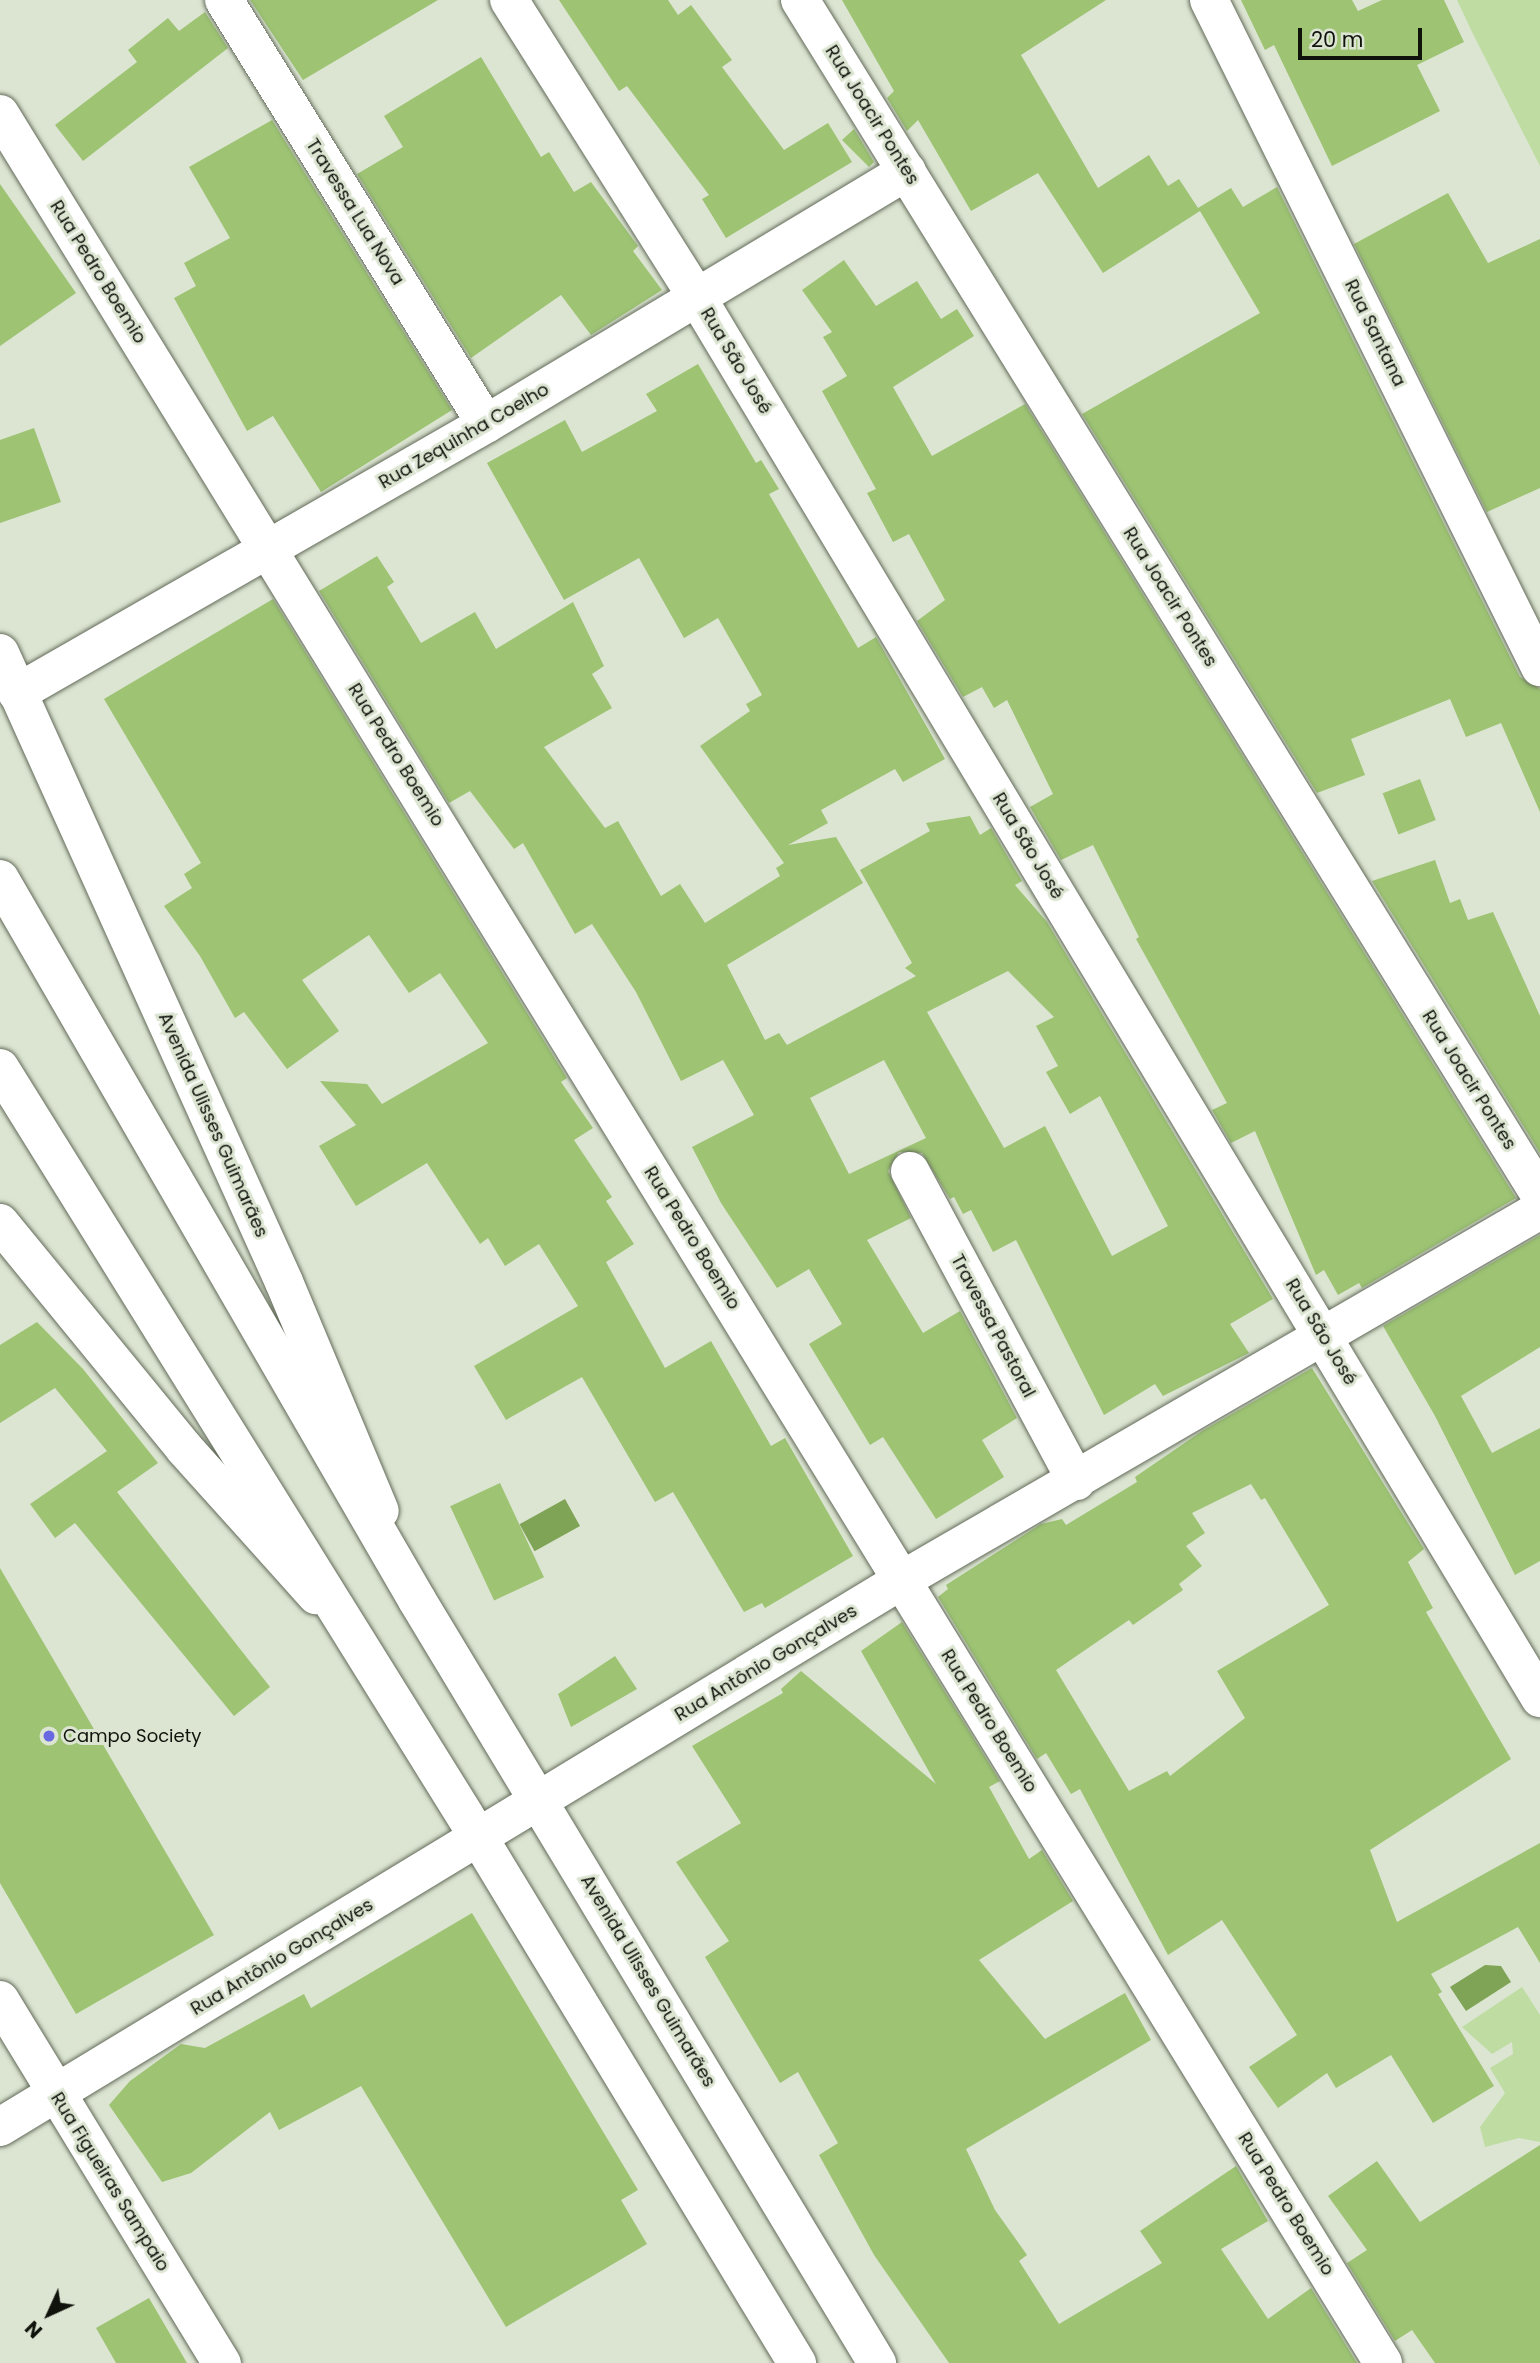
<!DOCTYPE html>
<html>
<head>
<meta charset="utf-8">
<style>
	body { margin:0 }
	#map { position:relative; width:1540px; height:2363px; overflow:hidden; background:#dce5d2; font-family:Poppins,sans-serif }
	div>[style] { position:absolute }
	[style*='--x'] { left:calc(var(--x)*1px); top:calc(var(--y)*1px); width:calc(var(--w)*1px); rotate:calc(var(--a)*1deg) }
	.green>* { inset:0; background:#bfdca2 }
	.water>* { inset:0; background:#7fa455; transform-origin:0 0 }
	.building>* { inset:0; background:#9dc373; transform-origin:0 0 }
	.roads { filter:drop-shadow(0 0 2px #636b5a) drop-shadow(0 0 2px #636b5a) }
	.minor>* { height:38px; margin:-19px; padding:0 19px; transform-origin:19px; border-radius:19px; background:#fff }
	.tertiary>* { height:38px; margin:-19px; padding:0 19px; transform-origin:19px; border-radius:19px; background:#fff }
	.primary>* { height:38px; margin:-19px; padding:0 19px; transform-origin:19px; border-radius:19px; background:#fff }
	.dots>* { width:19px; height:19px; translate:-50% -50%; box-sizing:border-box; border:4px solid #dce5d2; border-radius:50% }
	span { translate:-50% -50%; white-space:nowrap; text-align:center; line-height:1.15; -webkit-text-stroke:6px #dce5d2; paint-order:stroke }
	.street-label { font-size:18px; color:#10130c }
	.poi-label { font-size:18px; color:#10130c }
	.left { translate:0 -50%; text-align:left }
	.north { position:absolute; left:14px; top:2279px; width:70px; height:70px; -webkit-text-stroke:5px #dce5d2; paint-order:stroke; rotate:225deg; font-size:19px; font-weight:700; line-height:28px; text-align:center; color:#10130c }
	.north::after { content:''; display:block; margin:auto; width:24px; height:32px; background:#10130c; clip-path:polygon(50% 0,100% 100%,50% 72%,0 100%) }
	.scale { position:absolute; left:1298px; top:28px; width:124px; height:32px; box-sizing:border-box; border:4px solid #10130c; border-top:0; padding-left:9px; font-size:21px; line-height:24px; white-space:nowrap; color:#10130c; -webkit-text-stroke:5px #dce5d2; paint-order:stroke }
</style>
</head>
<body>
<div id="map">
	<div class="green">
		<div style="clip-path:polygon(1457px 0,1540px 0,1540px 166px,1472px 32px)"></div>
		<div style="clip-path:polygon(1522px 1987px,1540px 2015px,1540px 2142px,1519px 2138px,1485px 2147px,1480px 2127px,1505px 2093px,1490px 2068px,1513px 2054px,1512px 2042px,1492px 2054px,1462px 2027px)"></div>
	</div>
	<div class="water">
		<div style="left:565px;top:1499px;width:31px;height:52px;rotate:61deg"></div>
		<div style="clip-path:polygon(1485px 1965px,1501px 1966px,1511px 1982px,1466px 2011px,1450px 1987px)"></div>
	</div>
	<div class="building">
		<div style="clip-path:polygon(250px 0,438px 0,303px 80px)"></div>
		<div style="clip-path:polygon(559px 0,668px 0,678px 15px,691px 5px,732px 60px,722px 67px,784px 150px,828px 123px,852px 162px,726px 238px,702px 199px,709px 195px,627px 86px,619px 91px)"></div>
		<div style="clip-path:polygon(842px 0,1106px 0,1021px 55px,1098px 188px,1149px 155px,1168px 186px,1179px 179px,1198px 208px,1231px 188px,1243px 207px,1277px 187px,1520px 677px,1540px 689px,1540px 812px,1501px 723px,1466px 737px,1450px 699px,1351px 739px,1365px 775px,1317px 793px,1082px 414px,1260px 313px,1200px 211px,1103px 273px,1038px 173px,971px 211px,918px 120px,907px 131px,887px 98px,894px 91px)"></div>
		<div style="clip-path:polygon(1241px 0,1352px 0,1358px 11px,1382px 0,1444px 0,1464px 42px,1417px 65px,1440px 111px,1332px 166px,1274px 45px,1265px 50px)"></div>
		<div style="clip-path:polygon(205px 12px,228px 48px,83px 161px,55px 125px,137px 62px,128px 50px,168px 18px,179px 31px)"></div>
		<div style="clip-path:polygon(481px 57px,541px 157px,549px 152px,574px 192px,591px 182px,638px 246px,633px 251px,662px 290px,591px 335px,561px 295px,471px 358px,357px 174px,403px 147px,384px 116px)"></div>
		<div style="clip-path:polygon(272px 120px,452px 410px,321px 492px,273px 416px,247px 431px,174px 298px,196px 286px,184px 263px,230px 238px,189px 167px)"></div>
		<div style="clip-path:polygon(854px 129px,874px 162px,869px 167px,842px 140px)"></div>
		<div style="clip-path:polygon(0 184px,76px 293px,0 346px)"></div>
		<div style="clip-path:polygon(1448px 193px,1488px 263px,1540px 239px,1540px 488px,1487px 512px,1354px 244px)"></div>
		<div style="clip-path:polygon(844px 260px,876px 306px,917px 281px,941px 319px,957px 309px,974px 336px,893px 387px,932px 456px,1025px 404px,1516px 1198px,1362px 1288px,1359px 1283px,1338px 1295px,1324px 1270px,1316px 1275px,1255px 1131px,1231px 1143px,1212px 1110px,1227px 1103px,1136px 939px,1139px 937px,1093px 845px,1061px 860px,1030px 807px,1053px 794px,1007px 700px,994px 708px,982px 687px,963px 697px,917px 621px,945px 600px,909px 534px,893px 542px,867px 493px,876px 489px,822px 391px,847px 376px,823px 337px,832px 332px,802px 290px)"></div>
		<div style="clip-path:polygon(evenodd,698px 364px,756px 463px,761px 460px,779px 489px,769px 494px,858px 648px,876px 637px,945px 759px,903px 782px,895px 769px,821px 810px,828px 823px,788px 845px,836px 837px,863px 883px,727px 965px,765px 1040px,779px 1033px,787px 1045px,916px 976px,905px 968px,912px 963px,860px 870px,930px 831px,926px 823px,970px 816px,980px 835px,991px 828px,1022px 881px,1015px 885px,1047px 922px,1273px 1299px,1230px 1324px,1249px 1353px,1163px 1396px,1155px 1384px,1104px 1415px,1016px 1240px,993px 1252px,971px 1210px,963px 1214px,954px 1197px,950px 1199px,922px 1153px,899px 1152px,888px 1171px,911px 1218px,867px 1240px,923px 1333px,960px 1311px,1017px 1418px,982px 1440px,1004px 1477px,936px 1519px,883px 1437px,870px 1445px,809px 1344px,842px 1324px,809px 1269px,777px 1288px,721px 1203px,692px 1147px,754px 1115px,723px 1060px,681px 1081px,636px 992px,592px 924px,575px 934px,523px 843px,514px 849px,470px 791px,449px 803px,319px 591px,377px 556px,394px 582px,387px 587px,421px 643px,475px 612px,496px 649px,573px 602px,604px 666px,592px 674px,612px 708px,544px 747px,605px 828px,618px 821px,661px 896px,680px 884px,705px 923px,780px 876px,776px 868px,784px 863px,700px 746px,750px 711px,746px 704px,762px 695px,718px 618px,684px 638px,639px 558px,564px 600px,487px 463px,565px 420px,582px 452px,657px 411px,646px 394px,698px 364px,1008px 971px,1054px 1017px,1036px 1026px,1058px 1066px,1046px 1072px,1070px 1114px,1100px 1096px,1168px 1226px,1112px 1256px,1045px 1126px,1004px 1148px,927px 1012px,1008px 971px,698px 364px,884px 1060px,926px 1138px,849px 1174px,810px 1098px,884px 1060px)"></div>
		<div style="clip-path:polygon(34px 428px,61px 502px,0 523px,0 440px)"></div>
		<div style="clip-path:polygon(273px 599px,567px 1078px,561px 1082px,593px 1128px,574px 1140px,612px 1197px,606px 1201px,634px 1244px,606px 1262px,665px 1368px,711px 1341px,771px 1446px,785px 1438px,853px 1556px,765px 1608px,762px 1603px,744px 1612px,673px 1492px,655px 1502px,582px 1377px,506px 1420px,474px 1366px,578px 1306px,539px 1244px,505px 1266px,488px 1238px,480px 1244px,427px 1163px,356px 1206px,319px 1146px,356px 1125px,320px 1081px,367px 1084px,382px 1104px,488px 1043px,440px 973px,409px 993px,369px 935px,302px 980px,339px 1031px,287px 1069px,244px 1012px,235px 1018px,200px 956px,164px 906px,192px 888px,184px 874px,201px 863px,104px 699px)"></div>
		<div style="left:1420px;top:779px;width:44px;height:40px;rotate:69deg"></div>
		<div style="clip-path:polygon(1435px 860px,1450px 903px,1460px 899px,1468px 920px,1493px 912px,1540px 1016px,1540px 1153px,1372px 881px)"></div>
		<div style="clip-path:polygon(1540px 1235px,1540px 1347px,1461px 1396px,1492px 1453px,1540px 1428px,1540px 1561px,1515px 1575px,1435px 1416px,1383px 1326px)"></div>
		<div style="clip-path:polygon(37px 1322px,83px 1369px,158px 1463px,117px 1492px,270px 1687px,234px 1716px,75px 1523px,55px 1538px,30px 1504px,107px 1451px,55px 1388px,0 1423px,0 1345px)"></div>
		<div style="clip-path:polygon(evenodd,1312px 1368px,1424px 1549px,1408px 1562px,1433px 1608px,1426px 1612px,1511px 1759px,1370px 1850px,1397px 1922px,1540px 1843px,1540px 1963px,1518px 1927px,1431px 1974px,1442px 1992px,1438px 1994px,1494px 2086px,1433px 2123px,1391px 2055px,1336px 2088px,1327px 2073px,1278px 2108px,1249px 2067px,1297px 2035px,1222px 1920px,1168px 1955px,1080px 1789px,1071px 1794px,1046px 1753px,1037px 1759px,938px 1597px,948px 1589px,946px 1585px,1041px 1524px,1062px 1519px,1066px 1525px,1137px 1482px,1135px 1477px,1202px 1431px,1312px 1368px,1251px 1484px,1261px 1500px,1265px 1498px,1329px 1605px,1217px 1671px,1245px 1718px,1170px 1776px,1167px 1771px,1129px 1791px,1056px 1670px,1129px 1620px,1133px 1625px,1183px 1590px,1179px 1584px,1202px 1566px,1186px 1546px,1205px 1533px,1192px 1513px,1251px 1484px)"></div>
		<div style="left:500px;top:1483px;width:104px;height:55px;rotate:65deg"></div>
		<div style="clip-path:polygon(0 1568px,214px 1935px,76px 2014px,0 1883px)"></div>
		<div style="clip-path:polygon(902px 1622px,1000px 1781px,989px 1787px,1029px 1859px,1042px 1850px,1073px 1901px,979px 1960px,1045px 2039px,1125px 1993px,1151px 2040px,966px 2149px,995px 2210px,1027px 2255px,1019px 2261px,1059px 2324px,1162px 2263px,1140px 2231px,1236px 2166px,1268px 2221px,1221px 2249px,1268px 2319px,1311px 2288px,1357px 2363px,949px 2363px,874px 2255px,819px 2155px,838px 2143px,798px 2072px,780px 2083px,705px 1957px,729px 1941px,676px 1862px,741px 1823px,692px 1746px,783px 1693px,781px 1689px,801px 1671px,936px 1784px,861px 1651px)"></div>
		<div style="clip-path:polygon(615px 1656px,637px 1689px,571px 1727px,558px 1694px)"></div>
		<div style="clip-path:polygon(472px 1913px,638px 2190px,621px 2200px,647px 2244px,506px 2327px,361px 2086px,279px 2130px,270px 2112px,191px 2173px,162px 2182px,109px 2105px,130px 2081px,181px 2044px,205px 2048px,304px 1994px,311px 2008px)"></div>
		<div style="clip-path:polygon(1540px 2145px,1540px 2363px,1435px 2363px,1412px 2330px,1395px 2341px,1347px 2263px,1367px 2250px,1328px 2196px,1377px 2161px,1420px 2222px)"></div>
		<div style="clip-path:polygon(149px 2298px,187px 2363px,116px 2363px,96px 2328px)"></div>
	</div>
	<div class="roads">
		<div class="minor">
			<div style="--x:224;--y:0;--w:498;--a:58.3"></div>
			<div style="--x:509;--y:0;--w:354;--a:57.7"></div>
			<div style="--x:698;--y:299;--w:1633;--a:58.96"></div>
			<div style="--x:800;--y:0;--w:1406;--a:58.23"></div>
			<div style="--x:1209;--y:0;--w:745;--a:63.61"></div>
			<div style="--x:0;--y:114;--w:2640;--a:58.41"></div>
			<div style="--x:17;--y:693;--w:541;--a:-29.84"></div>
			<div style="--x:486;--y:424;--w:491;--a:-31"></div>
			<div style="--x:910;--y:1171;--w:352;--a:61.8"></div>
			<div style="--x:0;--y:2000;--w:426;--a:58.6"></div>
			<div style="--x:0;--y:2127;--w:1055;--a:-31.23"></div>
			<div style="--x:902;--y:1580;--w:738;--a:-30.11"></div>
		</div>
		<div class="tertiary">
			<div style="--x:0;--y:653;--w:690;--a:65.7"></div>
			<div style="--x:284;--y:1282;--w:248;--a:67.3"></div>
			<div style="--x:0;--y:1223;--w:291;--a:50.7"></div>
			<div style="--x:184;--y:1448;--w:198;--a:48.1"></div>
		</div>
		<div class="primary">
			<div style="--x:0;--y:879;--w:833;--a:59.96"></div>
			<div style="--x:417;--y:1600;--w:891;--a:58.91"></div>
			<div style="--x:0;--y:1068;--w:907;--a:58.12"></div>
			<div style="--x:479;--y:1838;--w:614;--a:58.8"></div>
		</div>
	</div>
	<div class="dots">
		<div style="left:49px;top:1736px;background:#6868e1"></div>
	</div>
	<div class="street-label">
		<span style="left:872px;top:115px;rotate:58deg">Rua Joacir Pontes</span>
		<span style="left:355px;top:212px;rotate:58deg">Travessa Lua Nova</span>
		<span style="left:98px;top:272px;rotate:58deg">Rua Pedro Boemio</span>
		<span style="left:1375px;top:333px;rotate:64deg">Rua Santana</span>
		<span style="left:736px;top:361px;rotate:59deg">Rua São José</span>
		<span style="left:464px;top:436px;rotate:-30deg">Rua Zequinha Coelho</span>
		<span style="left:1170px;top:597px;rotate:58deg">Rua Joacir Pontes</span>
		<span style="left:396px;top:755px;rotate:58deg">Rua Pedro Boemio</span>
		<span style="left:1028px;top:846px;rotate:59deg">Rua São José</span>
		<span style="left:1469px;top:1080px;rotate:58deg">Rua Joacir Pontes</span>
		<span style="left:213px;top:1125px;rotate:66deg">Avenida Ulisses Guimarães</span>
		<span style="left:692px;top:1238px;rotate:58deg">Rua Pedro Boemio</span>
		<span style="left:993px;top:1326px;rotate:62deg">Travessa Pastoral</span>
		<span style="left:1321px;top:1332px;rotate:59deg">Rua São José</span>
		<span style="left:766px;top:1663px;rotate:-31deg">Rua Antônio Gonçalves</span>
		<span style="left:989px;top:1721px;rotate:58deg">Rua Pedro Boemio</span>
		<span style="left:282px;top:1957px;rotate:-31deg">Rua Antônio Gonçalves</span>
		<span style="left:648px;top:1981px;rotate:59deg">Avenida Ulisses Guimarães</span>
		<span style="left:110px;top:2182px;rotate:58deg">Rua Figueiras Sampaio</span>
		<span style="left:1286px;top:2204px;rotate:58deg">Rua Pedro Boemio</span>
	</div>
	<div class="poi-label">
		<span class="left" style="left:63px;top:1736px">Campo Society</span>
	</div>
	<div class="north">N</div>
	<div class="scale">20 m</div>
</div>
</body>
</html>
